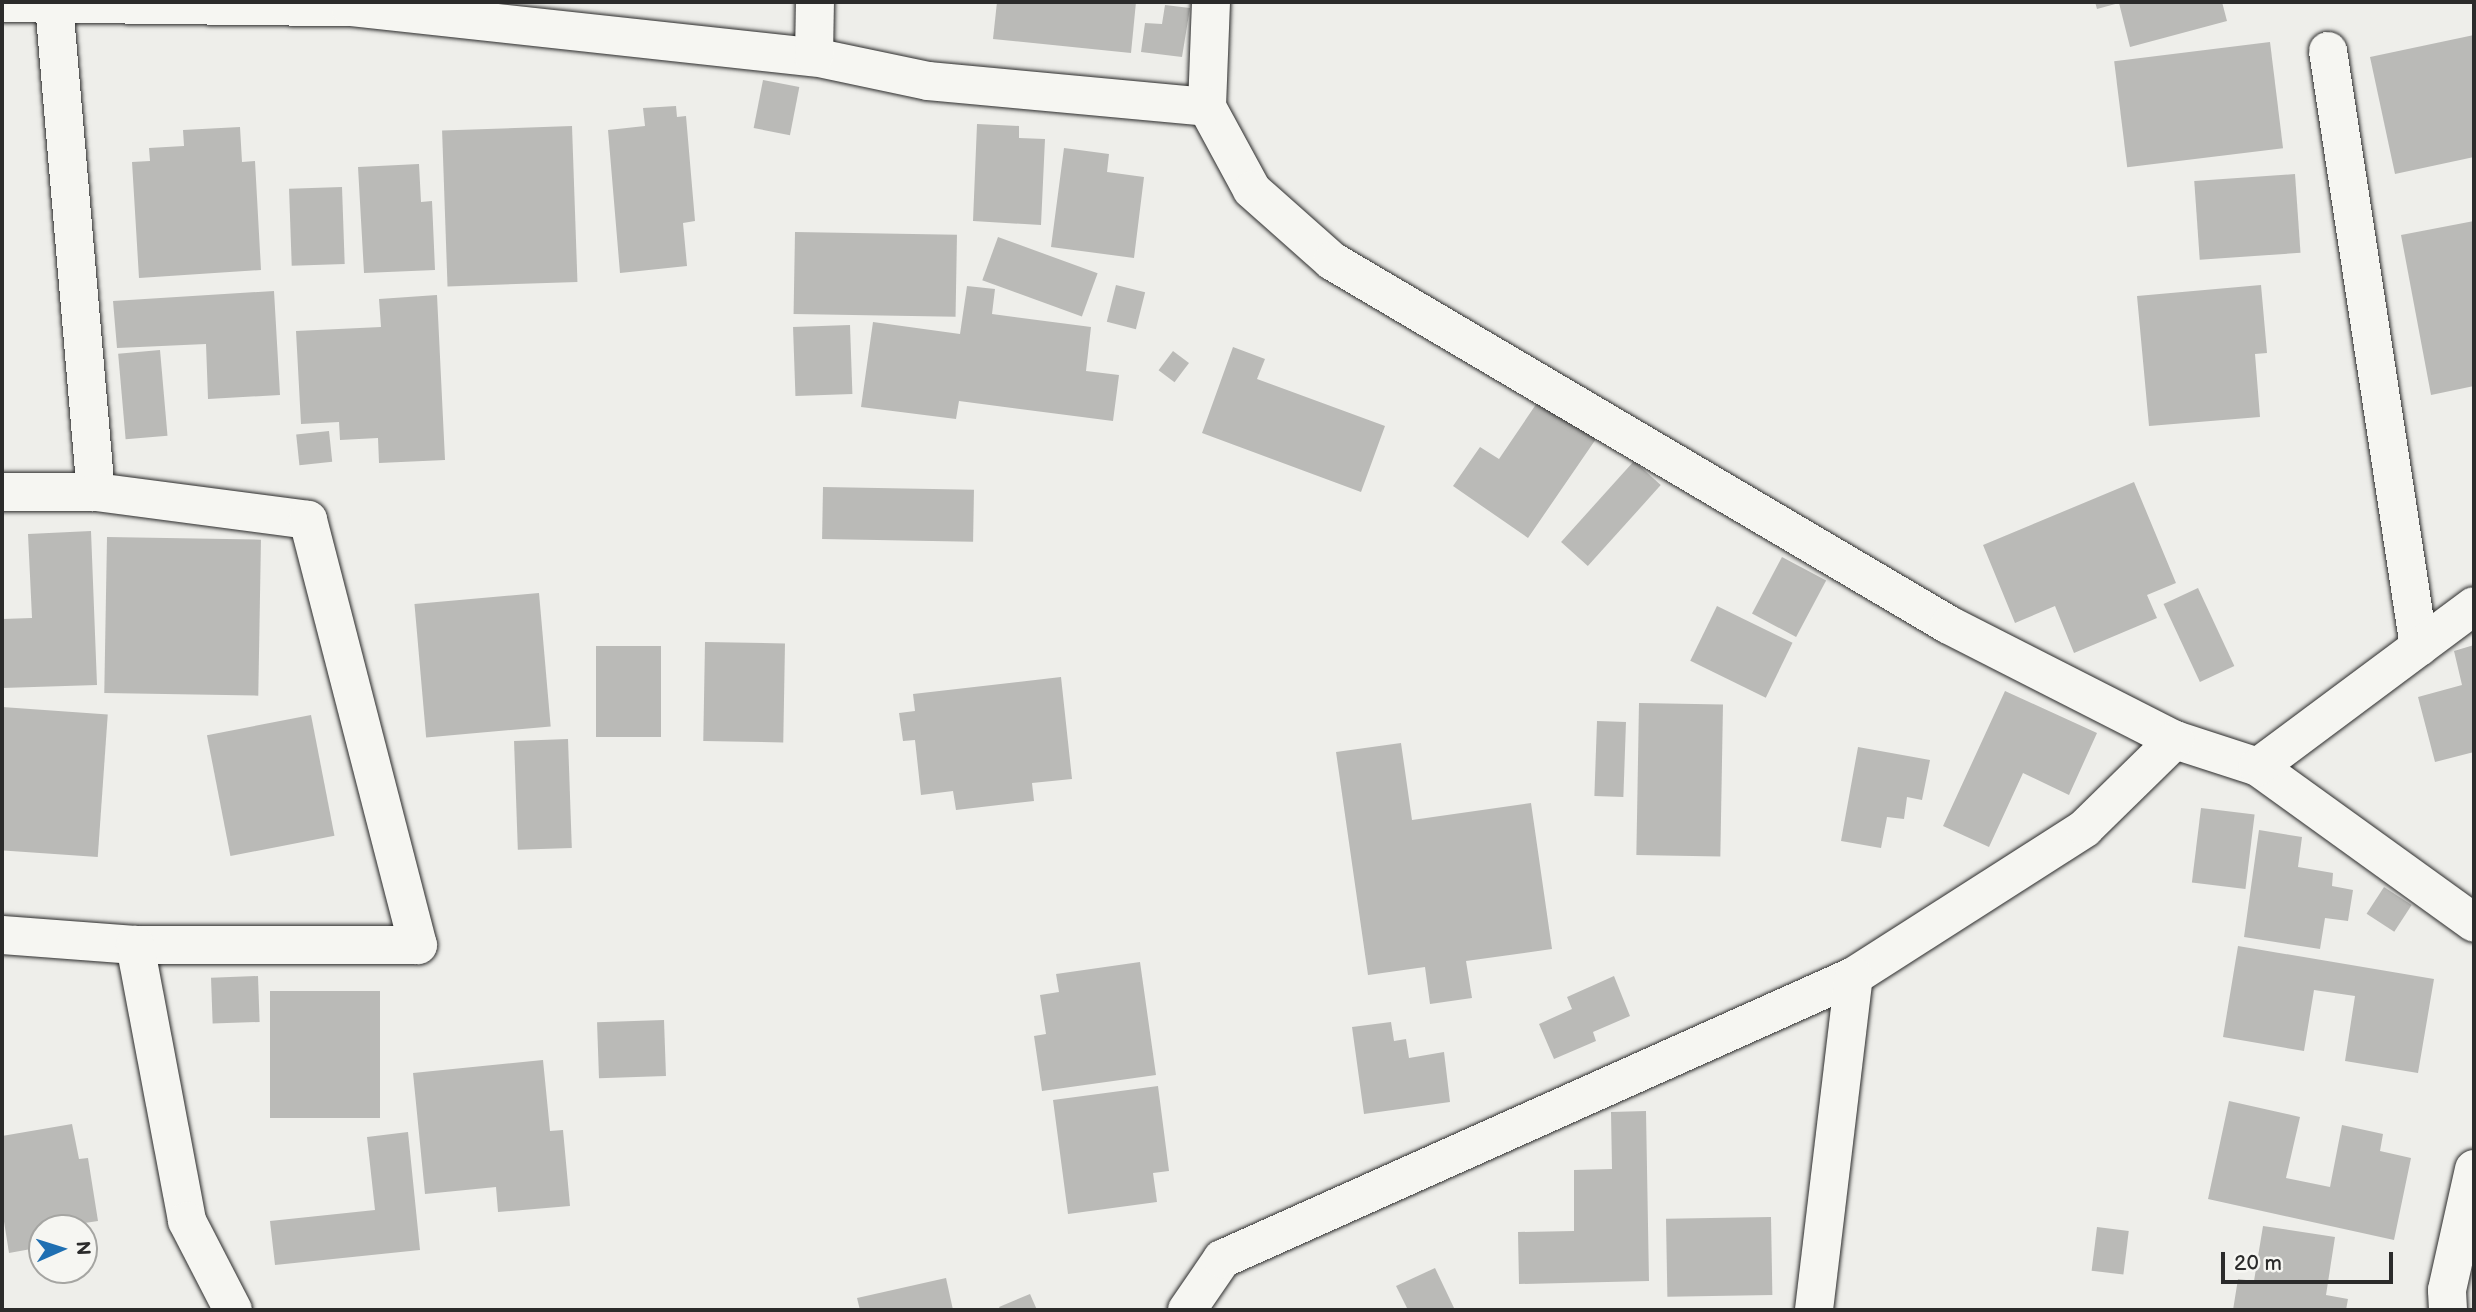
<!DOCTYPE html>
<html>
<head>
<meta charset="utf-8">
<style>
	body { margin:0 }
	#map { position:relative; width:2476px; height:1312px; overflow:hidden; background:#eeeeea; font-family:"Balsamiq Sans",sans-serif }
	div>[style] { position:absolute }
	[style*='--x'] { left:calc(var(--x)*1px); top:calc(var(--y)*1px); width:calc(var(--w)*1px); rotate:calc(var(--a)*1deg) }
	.building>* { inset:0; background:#babab7; transform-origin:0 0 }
	.roads { filter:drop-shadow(0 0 2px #2b2b2b) drop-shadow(0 0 2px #2b2b2b) }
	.minor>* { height:38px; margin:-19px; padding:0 19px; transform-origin:19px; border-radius:19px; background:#f6f6f2 }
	span { translate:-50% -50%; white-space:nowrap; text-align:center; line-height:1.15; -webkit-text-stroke:7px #f6f6f2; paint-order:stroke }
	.frame { position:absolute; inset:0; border:4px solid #2b2b2b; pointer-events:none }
	.north { position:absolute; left:28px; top:1214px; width:70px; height:70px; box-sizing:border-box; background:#f6f6f2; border:2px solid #a5a5a2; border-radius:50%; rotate:87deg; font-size:19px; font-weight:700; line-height:28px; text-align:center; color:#2b2b2b }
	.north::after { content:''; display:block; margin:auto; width:24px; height:32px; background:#1f6fb2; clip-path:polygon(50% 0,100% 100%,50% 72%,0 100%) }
	.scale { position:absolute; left:2221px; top:1252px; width:172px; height:32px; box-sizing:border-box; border:4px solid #2b2b2b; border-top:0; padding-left:9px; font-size:21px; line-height:24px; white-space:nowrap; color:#2b2b2b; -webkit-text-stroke:5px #f6f6f2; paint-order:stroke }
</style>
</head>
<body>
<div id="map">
	<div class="building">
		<div style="clip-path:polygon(997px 2px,1136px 2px,1131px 53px,993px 39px)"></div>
		<div style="clip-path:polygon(2095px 2px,2222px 2px,2227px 21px,2130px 47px,2119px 3px,2097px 9px)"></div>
		<div style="clip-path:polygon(1165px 5px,1190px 8px,1182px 57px,1141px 52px,1145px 23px,1162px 24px)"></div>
		<div style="clip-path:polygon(2474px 35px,2474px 157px,2395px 174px,2370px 57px)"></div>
		<div style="left:2270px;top:42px;width:107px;height:157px;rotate:83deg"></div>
		<div style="left:763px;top:80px;width:37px;height:49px;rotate:11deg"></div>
		<div style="clip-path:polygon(676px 106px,677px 117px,686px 116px,695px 221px,683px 223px,687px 266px,620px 273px,608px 130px,645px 126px,643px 108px)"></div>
		<div style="clip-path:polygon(977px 124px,1019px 126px,1019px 138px,1045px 139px,1041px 225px,973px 221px)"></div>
		<div style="left:572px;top:126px;width:156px;height:130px;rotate:88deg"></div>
		<div style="clip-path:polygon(240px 127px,242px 162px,255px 161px,261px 270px,139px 278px,132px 162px,150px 161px,149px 148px,184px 146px,183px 130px)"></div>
		<div style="clip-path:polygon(1064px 148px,1109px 154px,1107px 172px,1144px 177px,1134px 258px,1051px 247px)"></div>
		<div style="clip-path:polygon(419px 164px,421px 202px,432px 201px,435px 270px,364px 273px,358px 167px)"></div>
		<div style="left:2295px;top:174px;width:79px;height:101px;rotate:86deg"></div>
		<div style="left:342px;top:187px;width:77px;height:53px;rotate:88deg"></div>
		<div style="clip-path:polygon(2474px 221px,2474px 386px,2431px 395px,2401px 235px)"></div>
		<div style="left:795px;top:232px;width:162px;height:82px;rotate:1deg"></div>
		<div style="left:998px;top:237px;width:106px;height:46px;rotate:20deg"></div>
		<div style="left:1116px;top:285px;width:30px;height:38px;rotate:14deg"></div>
		<div style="clip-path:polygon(2261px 285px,2267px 353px,2255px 354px,2260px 417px,2149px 426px,2137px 296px)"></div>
		<div style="clip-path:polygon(967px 286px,995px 289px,992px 314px,1091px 327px,1086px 371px,1119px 375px,1113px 421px,959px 401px,956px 419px,861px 407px,873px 322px,960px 334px)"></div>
		<div style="clip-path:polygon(274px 291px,280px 395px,208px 399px,206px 344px,117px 348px,113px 301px)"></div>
		<div style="clip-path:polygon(437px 295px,445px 460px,379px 463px,378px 438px,340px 440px,339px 422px,301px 424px,296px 331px,381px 327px,379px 299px)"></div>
		<div style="left:850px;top:325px;width:69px;height:57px;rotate:88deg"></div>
		<div style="clip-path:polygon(1233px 347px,1265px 359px,1257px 379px,1385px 426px,1361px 492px,1202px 433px)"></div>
		<div style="left:160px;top:350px;width:86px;height:42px;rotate:85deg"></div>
		<div style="left:1173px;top:351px;width:20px;height:24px;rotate:37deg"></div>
		<div style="clip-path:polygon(1541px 397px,1598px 436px,1528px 538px,1453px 486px,1480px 447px,1499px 459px)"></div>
		<div style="left:329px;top:431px;width:31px;height:33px;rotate:84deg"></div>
		<div style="left:1634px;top:461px;width:36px;height:109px;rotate:42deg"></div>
		<div style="clip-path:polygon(2134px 482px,2176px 583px,2147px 595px,2157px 618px,2074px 653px,2055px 606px,2015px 623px,1983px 545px)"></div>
		<div style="left:823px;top:487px;width:151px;height:52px;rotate:1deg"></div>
		<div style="clip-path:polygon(91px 531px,97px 685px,2px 688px,2px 619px,32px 618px,28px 534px)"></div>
		<div style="left:107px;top:537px;width:154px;height:156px;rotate:1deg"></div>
		<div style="left:1782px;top:557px;width:50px;height:64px;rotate:28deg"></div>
		<div style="left:2198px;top:588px;width:86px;height:38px;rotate:65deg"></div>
		<div style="left:539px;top:593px;width:134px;height:125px;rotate:85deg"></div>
		<div style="left:1717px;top:606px;width:84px;height:61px;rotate:26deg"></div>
		<div style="left:705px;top:642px;width:80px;height:99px;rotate:1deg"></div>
		<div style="clip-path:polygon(2474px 645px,2474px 752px,2435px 762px,2418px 697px,2462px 685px,2454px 651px)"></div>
		<div style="left:596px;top:646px;width:65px;height:91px"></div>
		<div style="clip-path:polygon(1061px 677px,1072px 779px,1032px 783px,1034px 801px,956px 810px,953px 791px,921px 795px,915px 740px,903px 741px,899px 713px,915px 711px,913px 694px)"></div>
		<div style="clip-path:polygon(2005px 691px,2097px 733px,2069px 795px,2023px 773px,1989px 847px,1943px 826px)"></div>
		<div style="left:1639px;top:703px;width:84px;height:152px;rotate:1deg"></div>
		<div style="left:2px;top:707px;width:106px;height:143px;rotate:4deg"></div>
		<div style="left:311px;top:715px;width:123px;height:106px;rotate:79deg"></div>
		<div style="left:1597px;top:721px;width:29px;height:75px;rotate:2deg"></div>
		<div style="left:568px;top:739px;width:109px;height:54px;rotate:88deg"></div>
		<div style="clip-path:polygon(1401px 743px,1412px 820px,1531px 803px,1552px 949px,1466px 961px,1472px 998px,1430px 1004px,1425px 967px,1368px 975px,1336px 752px)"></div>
		<div style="clip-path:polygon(1858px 747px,1930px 760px,1922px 800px,1907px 797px,1904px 819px,1887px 817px,1881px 848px,1841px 841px)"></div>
		<div style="left:2201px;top:808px;width:54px;height:75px;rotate:7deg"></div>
		<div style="clip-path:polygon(2259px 830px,2302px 837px,2298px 867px,2333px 873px,2332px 886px,2353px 890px,2348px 921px,2325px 918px,2320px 949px,2244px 937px)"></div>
		<div style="left:2384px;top:887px;width:33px;height:32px;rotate:33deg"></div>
		<div style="clip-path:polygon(2238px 946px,2434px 979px,2418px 1073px,2345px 1061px,2355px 996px,2314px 990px,2304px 1051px,2223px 1037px)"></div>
		<div style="clip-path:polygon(1140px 962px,1156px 1075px,1042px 1091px,1034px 1036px,1046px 1034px,1040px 995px,1059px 992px,1056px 974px)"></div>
		<div style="left:258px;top:976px;width:46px;height:47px;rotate:88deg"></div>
		<div style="clip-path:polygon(1614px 976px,1630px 1016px,1593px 1032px,1596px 1041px,1554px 1059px,1539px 1024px,1572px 1009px,1567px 997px)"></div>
		<div style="left:270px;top:991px;width:110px;height:127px"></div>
		<div style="left:664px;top:1020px;width:56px;height:67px;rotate:88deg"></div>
		<div style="clip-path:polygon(1391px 1022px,1394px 1041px,1406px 1039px,1409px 1058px,1444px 1052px,1450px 1102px,1364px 1114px,1352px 1027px)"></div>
		<div style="clip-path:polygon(543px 1060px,550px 1131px,563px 1130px,570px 1206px,498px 1212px,496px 1187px,425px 1194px,413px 1073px)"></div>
		<div style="clip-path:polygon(1158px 1086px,1169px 1171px,1153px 1173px,1157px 1202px,1068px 1214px,1053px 1100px)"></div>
		<div style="clip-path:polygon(2229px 1101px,2300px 1117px,2286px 1178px,2330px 1187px,2342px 1125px,2383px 1134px,2380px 1151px,2411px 1158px,2394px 1240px,2208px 1199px)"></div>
		<div style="clip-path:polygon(1646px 1111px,1649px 1281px,1519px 1284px,1518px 1232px,1574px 1231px,1574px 1170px,1612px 1169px,1611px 1112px)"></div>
		<div style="clip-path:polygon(72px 1124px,79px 1159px,88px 1158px,98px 1221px,78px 1224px,78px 1228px,42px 1228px,42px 1247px,9px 1253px,2px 1209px,2px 1136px)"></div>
		<div style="clip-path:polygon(408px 1132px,420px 1250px,275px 1265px,270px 1221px,375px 1210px,367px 1137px)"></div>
		<div style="left:1771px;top:1217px;width:78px;height:105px;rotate:89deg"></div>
		<div style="clip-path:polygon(2263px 1226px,2335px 1237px,2326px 1295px,2348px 1299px,2346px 1310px,2233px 1310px,2238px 1279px,2254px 1281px)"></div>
		<div style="left:2097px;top:1227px;width:32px;height:44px;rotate:7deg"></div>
		<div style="clip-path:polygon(1435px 1268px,1455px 1310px,1408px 1310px,1396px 1286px)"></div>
		<div style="clip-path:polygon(946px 1278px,953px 1310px,860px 1310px,857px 1298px)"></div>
		<div style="clip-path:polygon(1030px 1294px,1037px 1310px,1001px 1310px,999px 1307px)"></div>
	</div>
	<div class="roads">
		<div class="minor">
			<div style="--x:1211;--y:2;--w:105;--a:92.2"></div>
			<div style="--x:1207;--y:107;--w:94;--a:61.5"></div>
			<div style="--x:1252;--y:190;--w:107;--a:41.6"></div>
			<div style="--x:1332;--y:261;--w:716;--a:30.54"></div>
			<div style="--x:1949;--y:625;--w:254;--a:27"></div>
			<div style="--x:2175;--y:740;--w:87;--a:18"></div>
			<div style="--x:2258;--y:767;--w:266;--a:35.8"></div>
			<div style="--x:2;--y:3;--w:348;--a:0.7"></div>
			<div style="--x:350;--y:7;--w:467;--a:6.2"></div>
			<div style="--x:814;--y:57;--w:116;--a:11.9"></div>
			<div style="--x:928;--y:81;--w:280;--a:5.3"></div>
			<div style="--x:54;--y:4;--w:490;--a:85.1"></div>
			<div style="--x:2328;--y:51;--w:603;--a:81.32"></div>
			<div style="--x:814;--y:57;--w:55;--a:-89"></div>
			<div style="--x:2;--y:492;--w:94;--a:0"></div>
			<div style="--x:96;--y:492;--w:214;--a:7.5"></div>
			<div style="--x:308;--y:520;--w:439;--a:75.5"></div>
			<div style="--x:418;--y:945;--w:283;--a:180"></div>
			<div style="--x:135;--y:945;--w:133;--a:-175.7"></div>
			<div style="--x:2258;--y:767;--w:269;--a:-36.7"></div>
			<div style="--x:135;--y:945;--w:281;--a:79.3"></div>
			<div style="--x:187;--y:1221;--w:100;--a:62.7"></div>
			<div style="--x:1187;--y:1310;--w:62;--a:-55.5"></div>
			<div style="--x:1222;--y:1259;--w:692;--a:-24.12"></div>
			<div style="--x:1854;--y:976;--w:274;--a:-32.6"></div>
			<div style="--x:2085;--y:828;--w:126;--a:-44.4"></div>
			<div style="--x:1814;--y:1310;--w:336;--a:-83.2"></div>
			<div style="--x:2448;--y:1310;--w:20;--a:-93"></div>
			<div style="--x:2447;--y:1290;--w:124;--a:-77.4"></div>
		</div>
	</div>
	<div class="frame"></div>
	<div class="north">N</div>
	<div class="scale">20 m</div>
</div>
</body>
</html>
